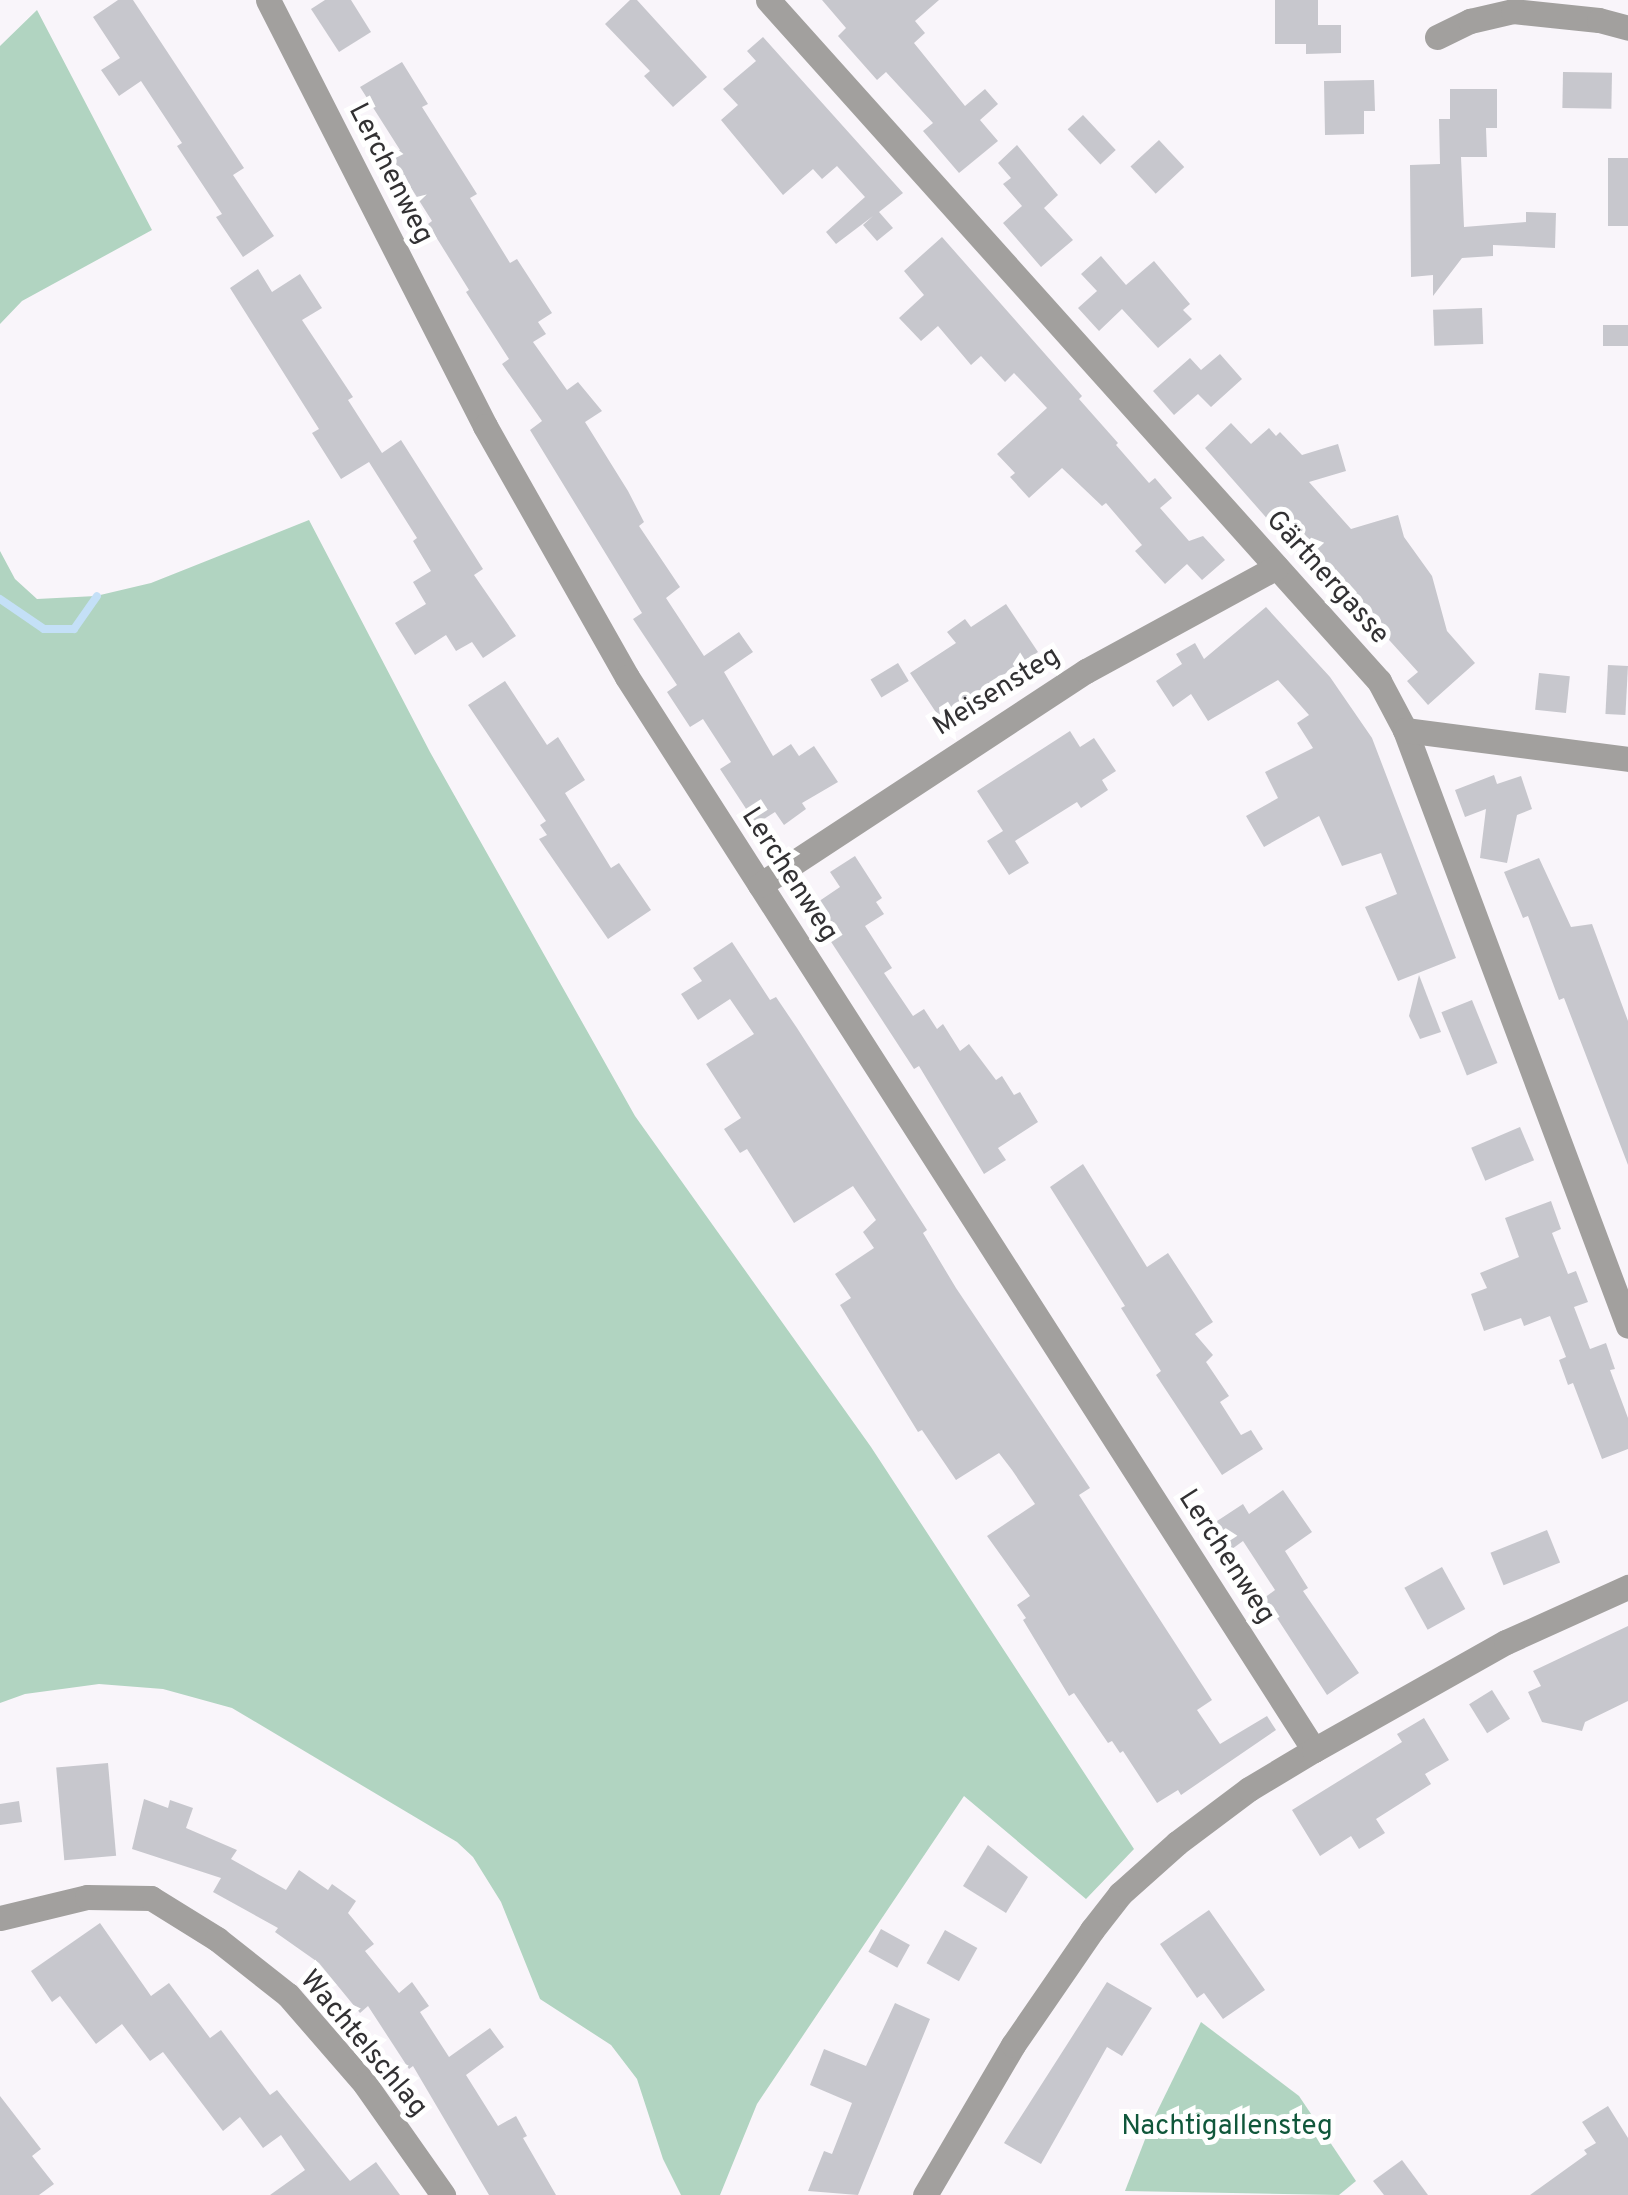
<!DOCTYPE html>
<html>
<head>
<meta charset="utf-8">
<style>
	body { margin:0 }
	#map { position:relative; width:1628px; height:2195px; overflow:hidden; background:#f9f5fa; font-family:Overpass,sans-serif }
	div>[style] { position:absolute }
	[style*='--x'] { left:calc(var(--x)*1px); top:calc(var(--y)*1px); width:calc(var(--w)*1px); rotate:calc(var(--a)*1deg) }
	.green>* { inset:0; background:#b1d4c1 }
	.stream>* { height:8px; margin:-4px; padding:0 4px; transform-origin:4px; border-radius:4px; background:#c4e0f7 }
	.building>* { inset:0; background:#c7c7cd; transform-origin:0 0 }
	.minor>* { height:25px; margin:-12.5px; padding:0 12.5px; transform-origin:12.5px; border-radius:12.5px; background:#a2a09e }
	span { translate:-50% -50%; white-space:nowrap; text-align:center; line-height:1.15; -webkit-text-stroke:10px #fff; paint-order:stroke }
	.street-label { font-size:28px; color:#323133 }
	.park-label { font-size:28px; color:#10573b }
</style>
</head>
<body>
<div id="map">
	<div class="green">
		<div style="clip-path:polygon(37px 10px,152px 230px,22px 301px,0 324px,0 46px)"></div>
		<div style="clip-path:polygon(309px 520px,430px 752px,635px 1116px,871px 1447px,1134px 1849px,1086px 1899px,964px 1796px,757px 2104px,720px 2195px,681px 2195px,663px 2159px,637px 2079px,611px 2045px,540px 1999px,501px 1902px,473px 1857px,457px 1842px,232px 1708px,163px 1689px,99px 1684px,25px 1694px,0 1703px,0 551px,15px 579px,37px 599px,96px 596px,151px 583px)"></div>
		<div style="clip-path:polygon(1201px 2022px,1299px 2096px,1356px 2181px,1339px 2195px,1125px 2191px,1151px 2124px)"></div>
	</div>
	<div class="stream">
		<div style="--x:0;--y:599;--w:53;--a:34.3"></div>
		<div style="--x:44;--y:629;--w:30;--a:0"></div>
		<div style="--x:74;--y:629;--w:40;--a:-55.1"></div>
	</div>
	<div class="building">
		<div style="clip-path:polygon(118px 0,133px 0,244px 168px,233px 175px,274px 236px,243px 257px,216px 217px,222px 214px,177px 146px,182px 143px,141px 81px,119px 96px,101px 70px,120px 58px,93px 17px)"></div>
		<div style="clip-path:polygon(325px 0,351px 0,371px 32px,339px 52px,311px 9px)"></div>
		<div style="clip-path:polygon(630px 0,637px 0,707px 77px,673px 107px,644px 76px,650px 71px,605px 24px)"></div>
		<div style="clip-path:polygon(822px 0,939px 0,915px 21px,925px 33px,914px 43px,965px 106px,985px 89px,998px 104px,980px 120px,998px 141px,959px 173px,923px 131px,933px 123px,886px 72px,877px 80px,838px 36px,846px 28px)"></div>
		<div style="clip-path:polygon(1275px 0,1318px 0,1318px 25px,1341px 25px,1341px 53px,1306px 54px,1306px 44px,1275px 44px)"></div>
		<div style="clip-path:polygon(763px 37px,903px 193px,879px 212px,893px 228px,877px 241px,863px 225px,873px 216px,836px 244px,826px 232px,865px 197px,837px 166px,822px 179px,813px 169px,783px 195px,721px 120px,738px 105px,723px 89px,756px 61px,747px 51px)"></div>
		<div style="clip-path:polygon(402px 62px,428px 104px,422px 107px,477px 194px,470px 198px,510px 263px,517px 259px,552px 313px,538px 322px,546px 334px,533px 342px,567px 390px,578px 382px,602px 411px,585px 422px,628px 491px,644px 522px,639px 526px,680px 587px,666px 598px,704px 656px,739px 632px,753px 652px,724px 672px,773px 756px,791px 744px,799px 756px,814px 746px,838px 782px,802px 803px,806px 809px,784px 825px,775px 812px,756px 824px,720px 769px,731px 762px,703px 719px,690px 727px,667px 692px,677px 685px,633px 619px,642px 613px,530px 430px,542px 421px,502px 364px,509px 359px,466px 292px,469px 290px,428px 224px,432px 221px,391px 156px,400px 150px,360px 87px)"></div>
		<div style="left:1563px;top:72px;width:49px;height:36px;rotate:1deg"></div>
		<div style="clip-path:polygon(1374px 80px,1375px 111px,1364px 111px,1364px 134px,1325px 135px,1324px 81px)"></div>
		<div style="clip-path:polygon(1450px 89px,1497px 89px,1497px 128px,1486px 128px,1487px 157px,1461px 157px,1464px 227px,1526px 222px,1526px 212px,1556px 213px,1555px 248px,1493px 245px,1493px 256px,1462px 258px,1433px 296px,1433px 275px,1411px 277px,1410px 165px,1440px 164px,1439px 119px,1450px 119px)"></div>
		<div style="left:1083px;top:115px;width:48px;height:21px;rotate:47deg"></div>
		<div style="left:1159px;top:140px;width:37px;height:39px;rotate:47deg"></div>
		<div style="clip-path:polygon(1017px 145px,1058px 195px,1044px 208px,1073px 240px,1041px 267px,1003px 223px,1022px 206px,1003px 184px,1011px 178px,998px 163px)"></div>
		<div style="left:1608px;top:158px;width:20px;height:68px"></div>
		<div style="clip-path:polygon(942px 237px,1082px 396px,1079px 399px,1118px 443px,1116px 445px,1149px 483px,1155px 478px,1172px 498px,1160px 508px,1189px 541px,1203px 536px,1225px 560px,1202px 580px,1187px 564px,1165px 584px,1135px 551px,1142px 545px,1106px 503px,1102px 506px,1062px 468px,1029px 498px,1010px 477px,1015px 473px,997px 454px,1047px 408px,1014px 373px,1005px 382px,981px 356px,971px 365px,938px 326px,921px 341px,899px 318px,924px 295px,904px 271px)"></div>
		<div style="clip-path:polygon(1101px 256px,1126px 285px,1154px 261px,1190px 304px,1183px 310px,1192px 319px,1158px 348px,1122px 309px,1099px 331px,1078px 308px,1097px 291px,1081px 274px)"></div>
		<div style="clip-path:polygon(258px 269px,272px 292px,300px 274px,322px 308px,302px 320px,353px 397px,348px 400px,382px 453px,401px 440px,483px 569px,474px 575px,516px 636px,483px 658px,472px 642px,456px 651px,446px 635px,415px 655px,395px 623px,426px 604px,413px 582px,431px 571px,413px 541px,417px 538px,369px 462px,341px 479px,312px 433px,319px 429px,230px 288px)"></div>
		<div style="left:1482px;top:308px;width:36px;height:49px;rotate:88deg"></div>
		<div style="left:1603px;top:325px;width:25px;height:21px"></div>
		<div style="clip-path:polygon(1220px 354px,1242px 379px,1211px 407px,1198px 394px,1174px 415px,1153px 391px,1190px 358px,1201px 370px)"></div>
		<div style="clip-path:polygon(1231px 423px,1251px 444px,1269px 428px,1276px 436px,1280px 432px,1302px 455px,1338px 444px,1346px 471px,1309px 482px,1351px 529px,1398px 515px,1404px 537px,1432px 576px,1447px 631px,1475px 663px,1428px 705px,1407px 681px,1418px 672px,1381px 631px,1373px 639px,1205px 448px)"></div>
		<div style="clip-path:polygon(1006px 604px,1038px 652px,939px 717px,910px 673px,956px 643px,947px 632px,965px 619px,971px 627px)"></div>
		<div style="clip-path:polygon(1266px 607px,1330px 677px,1372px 738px,1456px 958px,1398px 981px,1365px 907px,1397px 894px,1381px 853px,1342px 866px,1319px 816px,1264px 847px,1246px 816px,1278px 798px,1265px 772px,1313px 748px,1297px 723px,1309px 715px,1278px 680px,1208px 721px,1191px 694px,1173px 707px,1156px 681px,1182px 664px,1176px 654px,1195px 643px,1204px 659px)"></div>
		<div style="left:898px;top:663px;width:21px;height:32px;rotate:59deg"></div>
		<div style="left:1608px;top:665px;width:20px;height:49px;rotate:3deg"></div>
		<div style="left:1539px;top:673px;width:31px;height:37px;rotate:6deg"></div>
		<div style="clip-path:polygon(505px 681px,547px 745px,558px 737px,585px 780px,565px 793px,611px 868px,619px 863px,651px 910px,608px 939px,539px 839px,547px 835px,540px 825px,546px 821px,468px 705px)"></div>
		<div style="clip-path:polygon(1070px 731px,1080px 747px,1094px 738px,1116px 771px,1102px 780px,1108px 790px,1081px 808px,1077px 802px,1015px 841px,1029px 863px,1009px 875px,987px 841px,1003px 831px,977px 791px)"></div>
		<div style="clip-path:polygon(1494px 775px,1497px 784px,1521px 776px,1532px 809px,1517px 815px,1507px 863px,1480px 858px,1486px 809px,1465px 817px,1455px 790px)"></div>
		<div style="clip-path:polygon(855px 856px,882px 898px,876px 902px,884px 914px,865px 926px,892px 968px,884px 973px,913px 1016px,924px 1009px,937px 1029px,943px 1024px,960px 1051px,969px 1044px,996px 1080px,1002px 1076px,1014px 1095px,1020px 1092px,1038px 1122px,998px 1148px,1006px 1160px,984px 1174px,919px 1066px,914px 1069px,809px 908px,840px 887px,830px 872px)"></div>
		<div style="clip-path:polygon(1539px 858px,1571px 927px,1592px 924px,1628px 1021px,1628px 1165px,1564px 998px,1559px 1000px,1528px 916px,1523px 918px,1504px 872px)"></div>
		<div style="clip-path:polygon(732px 942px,770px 1000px,776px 997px,797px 1028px,927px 1230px,923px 1233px,956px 1288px,1090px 1488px,1079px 1495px,1212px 1700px,1197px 1710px,1220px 1744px,1267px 1716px,1276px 1730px,1181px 1795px,1178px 1790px,1157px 1803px,1123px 1751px,1120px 1753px,1112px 1741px,1108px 1743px,1074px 1693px,1069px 1696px,1023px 1620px,1026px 1618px,1017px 1605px,1030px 1596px,987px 1536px,1035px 1504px,1012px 1470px,999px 1453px,956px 1480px,922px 1430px,918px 1432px,840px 1305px,851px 1298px,835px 1274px,874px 1248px,863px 1232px,876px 1220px,853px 1186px,794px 1223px,747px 1149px,740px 1153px,724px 1129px,741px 1118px,706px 1064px,754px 1034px,730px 999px,698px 1020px,681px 994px,702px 981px,693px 968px)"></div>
		<div style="clip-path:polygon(1419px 975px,1441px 1032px,1420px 1039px,1409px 1016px)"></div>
		<div style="left:1472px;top:1000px;width:68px;height:33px;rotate:68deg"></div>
		<div style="left:1520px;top:1127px;width:36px;height:53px;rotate:67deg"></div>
		<div style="clip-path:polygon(1083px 1164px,1147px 1267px,1168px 1253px,1213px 1322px,1195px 1334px,1213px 1355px,1206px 1362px,1229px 1396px,1220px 1402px,1241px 1435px,1251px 1430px,1263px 1449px,1222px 1475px,1156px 1375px,1161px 1371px,1121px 1308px,1125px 1306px,1050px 1187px)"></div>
		<div style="clip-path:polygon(1551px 1201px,1561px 1229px,1552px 1233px,1568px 1274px,1576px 1271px,1588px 1302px,1574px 1307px,1590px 1349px,1606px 1343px,1615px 1369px,1610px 1370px,1628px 1418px,1628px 1449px,1602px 1459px,1573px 1383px,1568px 1385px,1559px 1360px,1566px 1357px,1550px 1316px,1524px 1326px,1521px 1318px,1484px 1331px,1471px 1294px,1487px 1288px,1480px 1273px,1519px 1257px,1505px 1218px)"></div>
		<div style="clip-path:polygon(1283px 1490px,1312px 1532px,1285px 1551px,1308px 1588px,1303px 1591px,1359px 1673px,1327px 1695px,1264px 1598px,1275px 1590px,1243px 1541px,1232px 1549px,1214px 1523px,1243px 1504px,1249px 1514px)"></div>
		<div style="left:1547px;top:1530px;width:35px;height:61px;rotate:68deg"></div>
		<div style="left:1442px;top:1567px;width:48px;height:43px;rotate:61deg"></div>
		<div style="clip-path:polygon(1628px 1626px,1628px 1701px,1585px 1722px,1582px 1731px,1542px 1722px,1528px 1692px,1541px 1686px,1533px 1671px)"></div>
		<div style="left:1492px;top:1690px;width:34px;height:27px;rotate:58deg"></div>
		<div style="clip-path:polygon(1424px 1718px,1449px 1760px,1425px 1774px,1431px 1784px,1376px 1819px,1385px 1833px,1359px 1849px,1351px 1836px,1320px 1856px,1292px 1810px,1402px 1742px,1397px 1734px)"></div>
		<div style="left:108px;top:1763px;width:93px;height:52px;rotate:85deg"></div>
		<div style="clip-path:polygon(144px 1799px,168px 1808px,170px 1800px,193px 1808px,186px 1828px,237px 1850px,231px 1859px,286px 1890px,299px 1870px,328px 1890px,332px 1884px,356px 1901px,348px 1913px,374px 1944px,365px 1951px,399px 1993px,412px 1982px,429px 2006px,420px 2012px,449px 2057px,490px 2028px,504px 2047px,466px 2075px,498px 2126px,516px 2116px,527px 2136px,523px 2138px,556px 2195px,489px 2195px,413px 2066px,409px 2069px,368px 2006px,360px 2013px,319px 1963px,275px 1932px,278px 1928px,213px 1892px,221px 1878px,132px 1849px)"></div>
		<div style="clip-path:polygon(19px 1801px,22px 1822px,0 1825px,0 1804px)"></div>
		<div style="clip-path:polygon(988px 1845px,1028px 1877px,1006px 1913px,963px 1886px)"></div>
		<div style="clip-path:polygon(1209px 1910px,1265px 1990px,1223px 2019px,1204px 1993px,1197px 1998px,1160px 1944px)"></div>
		<div style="clip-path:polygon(100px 1923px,151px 1996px,169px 1983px,210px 2038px,221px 2030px,270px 2095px,277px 2090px,350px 2181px,376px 2162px,400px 2195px,270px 2195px,305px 2170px,281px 2135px,263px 2148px,240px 2117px,223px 2131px,163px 2052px,150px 2061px,122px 2024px,96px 2044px,60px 1996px,52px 2002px,31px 1971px)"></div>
		<div style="left:881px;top:1929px;width:33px;height:26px;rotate:29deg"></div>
		<div style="left:945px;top:1930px;width:37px;height:38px;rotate:29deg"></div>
		<div style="clip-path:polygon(1107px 1982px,1152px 2008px,1122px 2056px,1107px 2047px,1041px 2164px,1004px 2143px)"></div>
		<div style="clip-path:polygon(895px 2003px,930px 2019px,858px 2195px,808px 2191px,824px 2151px,832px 2154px,852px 2103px,810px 2085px,824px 2049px,866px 2066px)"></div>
		<div style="clip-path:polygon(0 2096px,41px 2149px,32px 2156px,54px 2184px,39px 2195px,0 2195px)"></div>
		<div style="clip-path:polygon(1608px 2106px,1628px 2138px,1628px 2195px,1530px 2195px,1587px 2154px,1584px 2150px,1596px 2143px,1582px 2122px)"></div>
		<div style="clip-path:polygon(1402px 2160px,1428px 2195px,1384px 2195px,1373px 2181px)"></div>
	</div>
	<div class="minor">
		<div style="--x:268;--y:0;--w:478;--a:63"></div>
		<div style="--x:485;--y:426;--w:288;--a:60.5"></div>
		<div style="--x:627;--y:677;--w:1274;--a:57.37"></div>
		<div style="--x:768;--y:0;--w:915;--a:48.1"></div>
		<div style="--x:1379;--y:681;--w:55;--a:62"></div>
		<div style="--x:1405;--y:730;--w:636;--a:69.49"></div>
		<div style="--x:1437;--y:37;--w:37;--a:-26"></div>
		<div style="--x:1470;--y:21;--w:44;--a:-13.1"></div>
		<div style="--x:1513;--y:11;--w:86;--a:6"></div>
		<div style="--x:1599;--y:20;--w:30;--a:15"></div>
		<div style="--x:1405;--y:730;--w:225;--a:7.4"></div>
		<div style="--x:760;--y:885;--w:390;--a:-33.3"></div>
		<div style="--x:1086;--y:671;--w:217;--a:-28.6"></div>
		<div style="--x:0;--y:1918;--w:89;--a:-13.6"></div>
		<div style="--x:87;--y:1897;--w:64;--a:0.9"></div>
		<div style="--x:151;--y:1898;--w:78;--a:31.8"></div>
		<div style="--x:217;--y:1939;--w:90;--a:38.3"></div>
		<div style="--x:288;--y:1995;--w:118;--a:49.1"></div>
		<div style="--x:365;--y:2084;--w:136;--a:54.9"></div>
		<div style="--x:925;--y:2195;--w:174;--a:-59.6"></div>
		<div style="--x:1013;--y:2045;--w:140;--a:-55.5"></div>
		<div style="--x:1092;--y:1930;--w:46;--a:-52.1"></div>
		<div style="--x:1120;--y:1894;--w:76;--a:-41.8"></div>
		<div style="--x:1177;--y:1843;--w:90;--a:-36.9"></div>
		<div style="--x:1249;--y:1789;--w:76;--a:-31"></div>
		<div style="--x:1314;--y:1750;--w:220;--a:-29.4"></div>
		<div style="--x:1506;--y:1642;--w:134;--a:-24.3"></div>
	</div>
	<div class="street-label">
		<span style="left:390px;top:174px;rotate:63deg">Lerchenweg</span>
		<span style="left:1327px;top:578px;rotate:48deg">Gärtnergasse</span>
		<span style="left:997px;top:692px;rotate:-32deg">Meisensteg</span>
		<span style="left:789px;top:875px;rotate:57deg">Lerchenweg</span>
		<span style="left:1226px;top:1557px;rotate:57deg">Lerchenweg</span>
		<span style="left:363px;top:2044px;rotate:50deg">Wachtelschlag</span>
	</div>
	<div class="park-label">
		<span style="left:1227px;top:2127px">Nachtigallensteg</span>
	</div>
</div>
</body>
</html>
